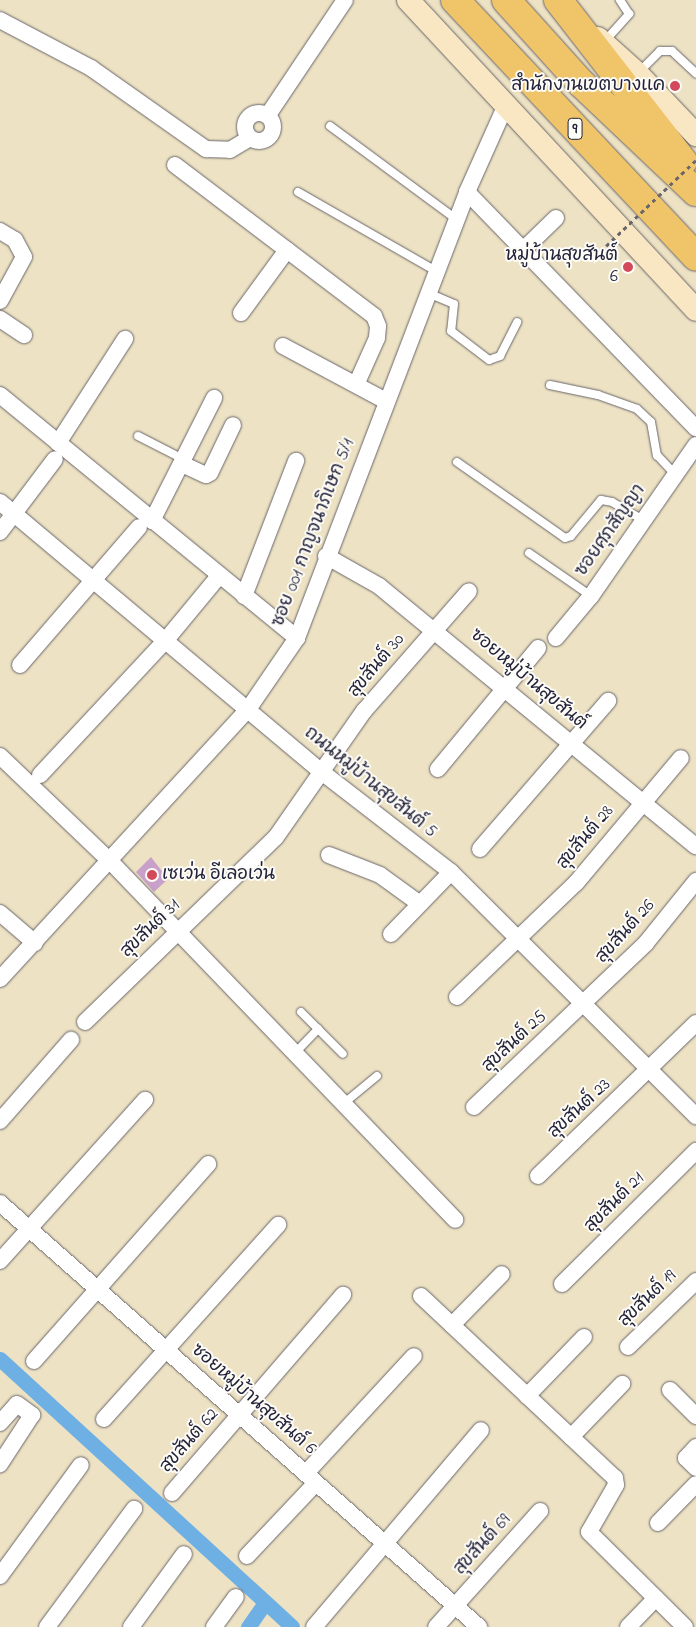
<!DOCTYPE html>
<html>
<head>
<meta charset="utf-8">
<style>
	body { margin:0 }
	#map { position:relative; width:696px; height:1627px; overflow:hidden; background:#ede2c3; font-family:"Indie Flower","Playpen Sans Thai",sans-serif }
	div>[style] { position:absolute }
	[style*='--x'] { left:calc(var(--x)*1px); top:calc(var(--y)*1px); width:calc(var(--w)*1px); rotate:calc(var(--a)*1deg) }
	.canal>* { height:15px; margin:-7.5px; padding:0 7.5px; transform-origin:7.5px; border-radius:7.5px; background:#6eb0e3 }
	.building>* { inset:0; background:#c9a0c9 }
	.roads { filter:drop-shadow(0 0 1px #69656b) drop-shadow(0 0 1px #69656b) }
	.lane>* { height:8px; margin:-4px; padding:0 4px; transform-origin:4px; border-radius:4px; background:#fff }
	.street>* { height:16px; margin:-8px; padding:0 8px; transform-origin:8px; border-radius:8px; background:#fff }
	.street>.ring { margin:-8px; padding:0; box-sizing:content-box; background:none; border:16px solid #fff; border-radius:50% }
	.secondary>* { height:22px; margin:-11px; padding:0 11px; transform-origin:11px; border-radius:11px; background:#f9e7c3 }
	.highway>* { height:28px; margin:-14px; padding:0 14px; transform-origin:14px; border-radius:14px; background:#f0c469 }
	.path-bridge>* { height:2.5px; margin-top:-1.25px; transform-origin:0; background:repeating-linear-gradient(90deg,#69656b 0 4px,transparent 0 8px) }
	.dots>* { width:14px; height:14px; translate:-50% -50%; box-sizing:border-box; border:2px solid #fdfcf7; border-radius:50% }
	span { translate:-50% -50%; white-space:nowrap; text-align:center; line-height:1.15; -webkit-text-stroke:4px #fdfcf7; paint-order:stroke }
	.shield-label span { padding:1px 4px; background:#fdfcf7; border:1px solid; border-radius:4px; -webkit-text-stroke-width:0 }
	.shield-label { font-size:16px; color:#22223b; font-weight:700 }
	.poi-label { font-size:18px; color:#22223b }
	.right { translate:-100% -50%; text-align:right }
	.left { translate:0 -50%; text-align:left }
	.street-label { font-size:18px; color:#22223b }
</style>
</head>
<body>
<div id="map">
	<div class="canal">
		<div style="--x:0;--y:1359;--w:396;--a:42.5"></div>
		<div style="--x:248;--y:1627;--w:29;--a:-55"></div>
	</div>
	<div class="building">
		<div style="clip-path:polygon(151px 857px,168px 879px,154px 892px,136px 872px)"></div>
	</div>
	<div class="roads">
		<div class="lane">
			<div style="--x:604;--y:42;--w:38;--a:-48"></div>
			<div style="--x:629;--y:14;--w:17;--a:-123"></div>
			<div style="--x:638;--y:73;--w:31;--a:-45"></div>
			<div style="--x:660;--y:51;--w:12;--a:0"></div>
			<div style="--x:672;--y:51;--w:33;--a:43"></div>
			<div style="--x:330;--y:126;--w:157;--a:36.4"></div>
			<div style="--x:298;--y:192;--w:159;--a:29.8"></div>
			<div style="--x:428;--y:293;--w:28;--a:23"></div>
			<div style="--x:454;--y:304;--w:27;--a:96"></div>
			<div style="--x:451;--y:331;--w:48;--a:37.3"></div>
			<div style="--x:489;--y:360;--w:12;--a:-20"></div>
			<div style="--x:500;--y:356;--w:38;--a:-63"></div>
			<div style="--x:550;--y:385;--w:49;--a:11.8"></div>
			<div style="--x:598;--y:395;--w:41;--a:19.7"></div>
			<div style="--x:637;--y:409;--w:19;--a:43"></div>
			<div style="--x:651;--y:422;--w:34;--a:80"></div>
			<div style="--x:657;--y:455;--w:26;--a:47"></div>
			<div style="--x:138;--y:436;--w:51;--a:27.1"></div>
			<div style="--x:457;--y:462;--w:132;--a:35.1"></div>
			<div style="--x:565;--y:538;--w:6;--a:-18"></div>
			<div style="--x:571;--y:536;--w:47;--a:-50.2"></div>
			<div style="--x:601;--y:500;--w:11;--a:10"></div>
			<div style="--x:612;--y:502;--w:36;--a:30"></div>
			<div style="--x:529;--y:553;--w:75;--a:34.7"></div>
			<div style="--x:301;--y:1012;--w:59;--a:45"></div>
			<div style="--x:294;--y:1054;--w:35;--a:-46"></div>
			<div style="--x:343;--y:1104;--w:44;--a:-39.5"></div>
		</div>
		<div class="street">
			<div style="--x:0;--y:20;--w:103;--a:27.8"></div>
			<div style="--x:91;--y:68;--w:141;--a:35.2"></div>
			<div style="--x:206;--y:149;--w:24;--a:2"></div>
			<div style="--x:230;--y:150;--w:23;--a:-31"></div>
			<div class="ring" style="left:245px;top:113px;width:12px;height:12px"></div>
			<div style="--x:268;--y:115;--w:138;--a:-56.2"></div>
			<div style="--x:175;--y:165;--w:250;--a:37.2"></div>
			<div style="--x:374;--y:316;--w:11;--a:68"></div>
			<div style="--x:378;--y:326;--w:12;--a:95"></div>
			<div style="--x:377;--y:338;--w:51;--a:114.1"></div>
			<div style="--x:467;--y:192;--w:329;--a:45.9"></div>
			<div style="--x:0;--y:231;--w:17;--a:31"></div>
			<div style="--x:15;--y:240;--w:19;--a:62"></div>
			<div style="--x:24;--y:257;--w:50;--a:118.6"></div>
			<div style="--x:523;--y:250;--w:46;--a:-44.1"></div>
			<div style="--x:241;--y:313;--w:78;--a:-53.9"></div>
			<div style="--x:0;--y:319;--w:29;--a:34"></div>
			<div style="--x:283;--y:346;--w:117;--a:28.1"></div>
			<div style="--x:0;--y:395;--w:384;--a:39.3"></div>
			<div style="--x:58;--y:443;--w:124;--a:-57.2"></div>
			<div style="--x:182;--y:464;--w:26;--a:25"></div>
			<div style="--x:206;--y:475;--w:4;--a:-27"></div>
			<div style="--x:210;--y:473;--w:53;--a:-64.4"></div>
			<div style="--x:0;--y:502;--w:422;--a:40"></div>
			<div style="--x:323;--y:773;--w:162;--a:37.7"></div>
			<div style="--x:451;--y:872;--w:346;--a:44.9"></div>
			<div style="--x:152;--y:521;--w:138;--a:-63.2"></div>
			<div style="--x:0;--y:532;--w:91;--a:-53"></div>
			<div style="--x:326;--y:556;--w:61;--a:29.5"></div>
			<div style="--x:379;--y:586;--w:410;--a:39.4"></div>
			<div style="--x:244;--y:596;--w:145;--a:-68.9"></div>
			<div style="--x:556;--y:638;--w:55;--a:-50.2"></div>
			<div style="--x:591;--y:596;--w:184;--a:-55.2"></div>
			<div style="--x:20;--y:665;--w:182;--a:-49.2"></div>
			<div style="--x:0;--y:756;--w:152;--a:43.7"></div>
			<div style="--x:110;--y:861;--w:498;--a:46.1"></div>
			<div style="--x:438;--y:769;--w:157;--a:-50.4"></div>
			<div style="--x:40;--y:775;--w:185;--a:-47"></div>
			<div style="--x:166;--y:640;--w:83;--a:-50.4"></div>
			<div style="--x:480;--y:849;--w:196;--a:-49.1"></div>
			<div style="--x:329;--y:855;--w:55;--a:21.4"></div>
			<div style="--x:380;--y:875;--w:49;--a:35.9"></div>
			<div style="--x:0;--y:913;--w:46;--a:40.6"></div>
			<div style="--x:391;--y:934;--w:86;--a:-45.9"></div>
			<div style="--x:0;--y:979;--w:368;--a:-47.4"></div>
			<div style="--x:249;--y:708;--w:85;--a:-55.6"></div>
			<div style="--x:297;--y:638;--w:477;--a:-69.1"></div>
			<div style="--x:467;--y:192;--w:93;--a:-65.9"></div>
			<div style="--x:457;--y:997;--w:165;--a:-43.8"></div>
			<div style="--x:576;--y:883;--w:163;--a:-50"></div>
			<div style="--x:85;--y:1022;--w:266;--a:-44.1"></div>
			<div style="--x:276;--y:837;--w:154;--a:-55.1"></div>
			<div style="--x:364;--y:711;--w:159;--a:-48.8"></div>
			<div style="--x:474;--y:1107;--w:238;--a:-43.6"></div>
			<div style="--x:646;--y:943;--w:80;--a:-51.1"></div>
			<div style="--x:0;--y:1121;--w:108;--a:-48.8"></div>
			<div style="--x:538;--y:1176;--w:220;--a:-44.1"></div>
			<div style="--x:0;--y:1203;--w:640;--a:41.51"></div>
			<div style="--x:0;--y:1261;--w:217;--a:-48"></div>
			<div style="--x:562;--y:1284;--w:189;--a:-44.8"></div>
			<div style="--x:421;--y:1296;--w:266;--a:43.2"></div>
			<div style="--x:615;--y:1478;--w:7;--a:82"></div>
			<div style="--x:616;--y:1485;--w:54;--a:119.9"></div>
			<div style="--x:589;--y:1532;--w:135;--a:44.7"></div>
			<div style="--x:452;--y:1325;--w:71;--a:-45.6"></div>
			<div style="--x:628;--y:1347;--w:95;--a:-44.1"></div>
			<div style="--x:34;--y:1361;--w:263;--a:-48.5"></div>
			<div style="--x:670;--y:1390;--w:37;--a:45"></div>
			<div style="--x:527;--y:1396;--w:82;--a:-46"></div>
			<div style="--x:104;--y:1419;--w:261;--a:-48.1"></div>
			<div style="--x:0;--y:1423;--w:25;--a:-48"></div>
			<div style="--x:17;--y:1404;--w:19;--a:36"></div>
			<div style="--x:32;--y:1415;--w:59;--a:123.1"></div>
			<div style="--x:571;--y:1437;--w:74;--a:-46.1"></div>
			<div style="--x:696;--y:1447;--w:15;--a:132"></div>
			<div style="--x:686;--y:1458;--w:14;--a:45"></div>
			<div style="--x:306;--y:1473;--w:159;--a:-47.3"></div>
			<div style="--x:172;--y:1493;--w:262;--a:-49.2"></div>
			<div style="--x:658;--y:1523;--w:54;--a:-45.7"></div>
			<div style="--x:247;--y:1556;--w:100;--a:-46.6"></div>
			<div style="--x:0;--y:1576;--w:137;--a:-53.9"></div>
			<div style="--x:47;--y:1627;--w:147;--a:-53.6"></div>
			<div style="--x:131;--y:1627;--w:90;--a:-54"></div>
			<div style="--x:214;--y:1627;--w:37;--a:-54"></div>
			<div style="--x:314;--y:1627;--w:258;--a:-49.7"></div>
			<div style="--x:436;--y:1627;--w:156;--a:-48.1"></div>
			<div style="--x:628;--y:1627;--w:40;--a:-46"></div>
		</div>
		<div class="secondary">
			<div style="--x:408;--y:0;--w:423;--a:47.1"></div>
			<div style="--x:598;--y:38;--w:52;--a:41.9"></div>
			<div style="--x:637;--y:73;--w:86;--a:46.4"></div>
		</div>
		<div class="highway">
			<div style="--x:455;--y:0;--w:352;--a:46.8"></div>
			<div style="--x:506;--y:0;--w:113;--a:47.9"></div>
			<div style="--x:582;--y:84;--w:157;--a:43.5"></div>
			<div style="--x:558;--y:0;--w:204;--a:52.2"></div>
		</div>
	</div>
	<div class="path-bridge">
		<div style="--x:606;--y:246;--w:124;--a:-43.7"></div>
	</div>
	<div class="dots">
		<div style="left:675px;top:86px;background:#d1495b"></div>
		<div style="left:628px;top:267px;background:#d1495b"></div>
		<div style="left:152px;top:875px;background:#d1495b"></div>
	</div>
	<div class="shield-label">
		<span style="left:575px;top:129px">9</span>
	</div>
	<div class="poi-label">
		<span class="right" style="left:665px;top:86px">สำนักงานเขตบางแค</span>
		<span class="right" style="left:618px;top:267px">หมู่บ้านสุขสันต์<br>6</span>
		<span class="left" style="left:162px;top:875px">เซเว่น อีเลอเว่น</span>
	</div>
	<div class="street-label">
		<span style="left:611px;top:531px;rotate:-55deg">ซอยศุภสัญญา</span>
		<span style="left:314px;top:533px;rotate:-69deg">ซอย 001 กาญจนาภิเษก 5/1</span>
		<span style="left:377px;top:666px;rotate:-50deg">สุขสันต์ 30</span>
		<span style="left:528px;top:680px;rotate:40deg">ซอยหมู่บ้านสุขสันต์</span>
		<span style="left:370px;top:783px;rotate:39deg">ถนนหมู่บ้านสุขสันต์ 5</span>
		<span style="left:586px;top:838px;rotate:-50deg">สุขสันต์ 28</span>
		<span style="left:151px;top:929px;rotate:-44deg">สุขสันต์ 31</span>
		<span style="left:626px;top:932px;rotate:-48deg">สุขสันต์ 26</span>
		<span style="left:515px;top:1042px;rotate:-43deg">สุขสันต์ 25</span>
		<span style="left:580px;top:1109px;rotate:-43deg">สุขสันต์ 23</span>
		<span style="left:615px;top:1203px;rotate:-45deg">สุขสันต์ 21</span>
		<span style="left:648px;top:1299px;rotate:-44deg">สุขสันต์ 19</span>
		<span style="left:253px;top:1400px;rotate:41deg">ซอยหมู่บ้านสุขสันต์ 6</span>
		<span style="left:190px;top:1441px;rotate:-49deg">สุขสันต์ 62</span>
		<span style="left:483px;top:1545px;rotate:-48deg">สุขสันต์ 69</span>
	</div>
</div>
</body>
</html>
